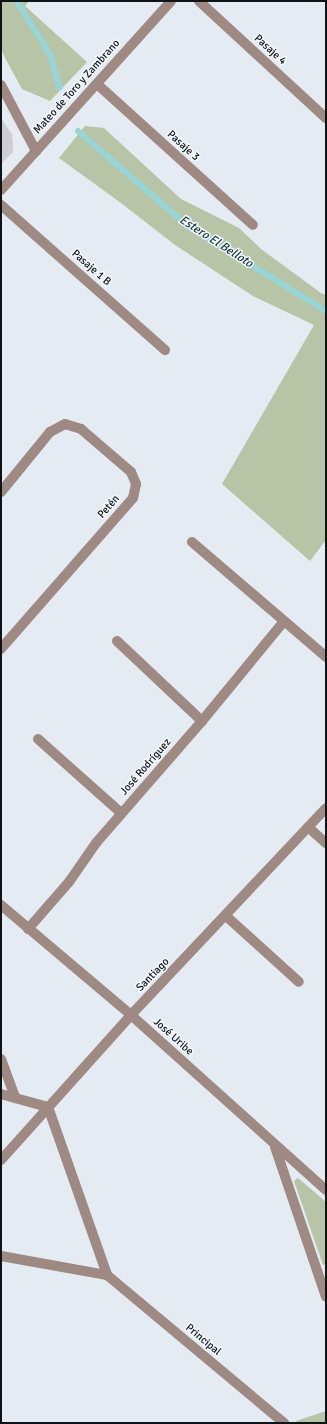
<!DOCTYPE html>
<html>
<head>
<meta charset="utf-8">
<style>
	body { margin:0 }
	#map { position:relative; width:327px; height:1424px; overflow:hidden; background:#e4ebf2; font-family:Signika,sans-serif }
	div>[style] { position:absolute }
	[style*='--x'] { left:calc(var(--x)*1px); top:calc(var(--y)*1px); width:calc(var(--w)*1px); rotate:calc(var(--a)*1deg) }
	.green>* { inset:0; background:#b7c5a6 }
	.stream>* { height:6px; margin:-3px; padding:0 3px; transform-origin:3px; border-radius:3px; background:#97d5d8 }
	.building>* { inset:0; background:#cfccd4 }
	.minor>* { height:10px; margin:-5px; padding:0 5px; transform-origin:5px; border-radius:5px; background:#9f8983 }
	span { translate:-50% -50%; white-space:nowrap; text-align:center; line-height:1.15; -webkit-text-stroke:3px #f3f8fe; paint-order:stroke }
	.street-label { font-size:11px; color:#101315 }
	.water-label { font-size:12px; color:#183739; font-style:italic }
	.frame { position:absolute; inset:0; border:2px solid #101315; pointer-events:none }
</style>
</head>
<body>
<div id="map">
	<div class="green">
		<div style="clip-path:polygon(1px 1px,29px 1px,25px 6px,87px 62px,50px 101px,22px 89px,5px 58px,1px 49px)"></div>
		<div style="clip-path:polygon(85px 126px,104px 128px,181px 199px,239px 228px,261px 249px,321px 293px,326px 295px,326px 540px,310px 561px,222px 484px,314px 325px,253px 296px,175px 245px,121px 203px,59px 158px)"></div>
		<div style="clip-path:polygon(298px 1178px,326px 1202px,326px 1264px,323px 1265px,294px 1181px)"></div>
		<div style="clip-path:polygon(326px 1411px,326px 1423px,298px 1423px,296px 1421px)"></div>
	</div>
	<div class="stream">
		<div style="--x:16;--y:1;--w:63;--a:57.3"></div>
		<div style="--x:50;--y:54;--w:35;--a:74"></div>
		<div style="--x:78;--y:131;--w:147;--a:40.9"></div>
		<div style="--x:189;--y:227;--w:161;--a:31.5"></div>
	</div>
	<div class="building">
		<div style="clip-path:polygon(1px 118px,12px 134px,13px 145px,13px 152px,1px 164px)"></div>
	</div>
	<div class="minor">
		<div style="--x:199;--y:1;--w:173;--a:42.7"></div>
		<div style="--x:97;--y:84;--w:210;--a:42.1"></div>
		<div style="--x:1;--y:85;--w:75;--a:62.1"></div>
		<div style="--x:1;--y:190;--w:254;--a:-48"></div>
		<div style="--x:1;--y:205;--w:219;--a:41.5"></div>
		<div style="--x:1;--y:492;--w:77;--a:-50.8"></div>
		<div style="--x:50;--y:432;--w:17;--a:-28"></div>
		<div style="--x:65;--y:424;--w:17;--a:17"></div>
		<div style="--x:81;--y:429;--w:66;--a:40.7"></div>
		<div style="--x:131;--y:472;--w:13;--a:67"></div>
		<div style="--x:136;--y:484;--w:14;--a:102"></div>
		<div style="--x:133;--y:498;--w:201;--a:131.2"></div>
		<div style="--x:192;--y:542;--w:177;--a:40.6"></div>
		<div style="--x:117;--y:641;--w:117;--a:43.3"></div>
		<div style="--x:38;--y:739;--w:111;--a:41.7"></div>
		<div style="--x:308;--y:827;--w:24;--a:42"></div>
		<div style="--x:1;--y:905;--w:170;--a:40.2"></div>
		<div style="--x:131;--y:1015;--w:262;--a:41.9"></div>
		<div style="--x:226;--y:916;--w:98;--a:42.1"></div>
		<div style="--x:28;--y:929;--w:62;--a:-48.9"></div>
		<div style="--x:69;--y:882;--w:47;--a:-55.3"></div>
		<div style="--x:96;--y:843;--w:162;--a:-49"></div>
		<div style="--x:202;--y:721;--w:129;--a:-50.6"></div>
		<div style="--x:1;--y:1059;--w:40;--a:69.8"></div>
		<div style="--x:1;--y:1094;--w:49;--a:15.5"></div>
		<div style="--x:48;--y:1107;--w:178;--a:70.6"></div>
		<div style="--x:275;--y:1147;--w:158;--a:71.2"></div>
		<div style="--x:1;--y:1160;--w:195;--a:-48.1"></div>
		<div style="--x:131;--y:1015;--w:284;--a:-46.7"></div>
		<div style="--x:1;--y:1256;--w:108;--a:10.2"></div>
		<div style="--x:107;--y:1275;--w:231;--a:39.9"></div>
	</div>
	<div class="street-label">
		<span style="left:270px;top:50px;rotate:42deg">Pasaje 4</span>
		<span style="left:77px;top:87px;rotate:-48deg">Mateo de Toro y Zambrano</span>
		<span style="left:183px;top:146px;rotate:42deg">Pasaje 3</span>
		<span style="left:91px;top:268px;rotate:41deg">Pasaje 1 B</span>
		<span style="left:109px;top:507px;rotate:-49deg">Petén</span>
		<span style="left:146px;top:767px;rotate:-49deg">José Rodríguez</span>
		<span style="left:153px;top:975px;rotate:-46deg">Santiago</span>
		<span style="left:173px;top:1037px;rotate:42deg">José Uribe</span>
		<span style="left:203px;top:1340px;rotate:40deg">Principal</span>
	</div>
	<div class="water-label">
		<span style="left:216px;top:242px;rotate:33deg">Estero El Belloto</span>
	</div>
	<div class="frame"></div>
</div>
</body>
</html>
